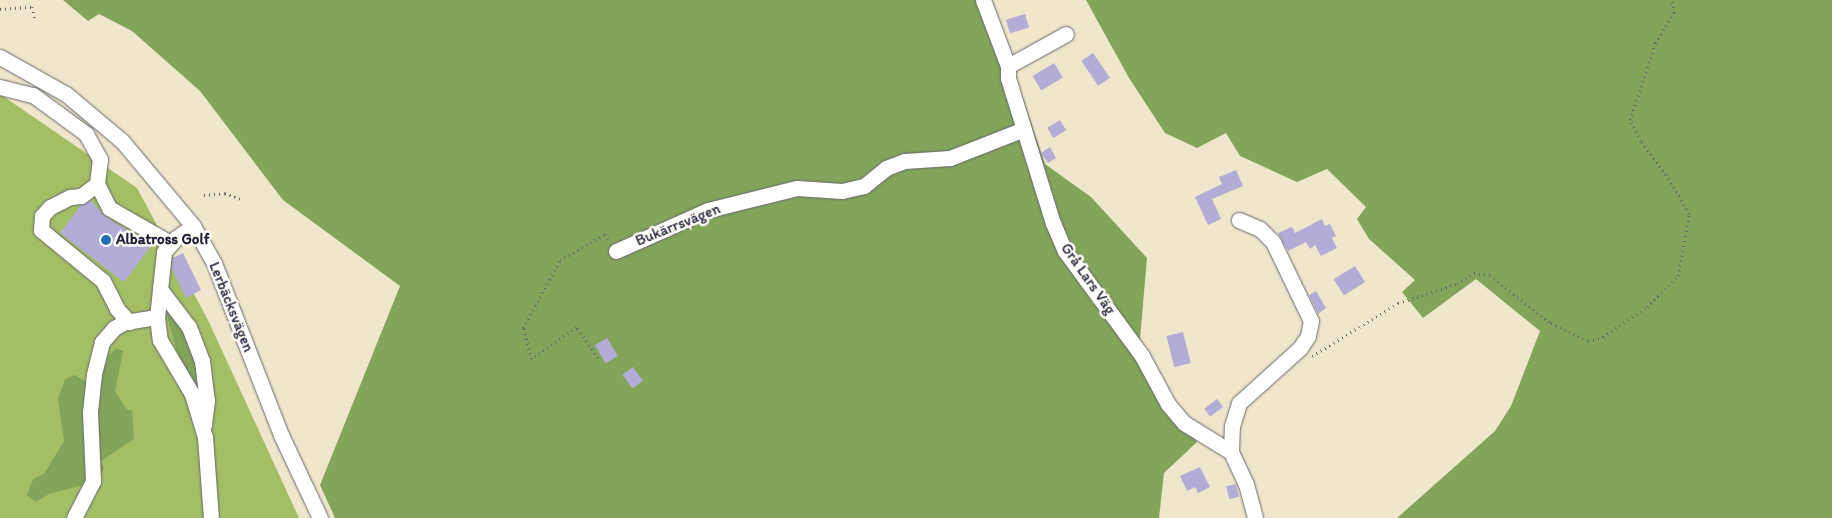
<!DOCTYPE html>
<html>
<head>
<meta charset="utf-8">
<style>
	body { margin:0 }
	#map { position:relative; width:1832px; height:518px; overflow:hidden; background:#eee7cc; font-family:Itim,sans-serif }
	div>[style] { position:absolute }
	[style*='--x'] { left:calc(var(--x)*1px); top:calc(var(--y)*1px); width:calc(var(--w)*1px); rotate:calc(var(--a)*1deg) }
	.green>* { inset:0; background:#a4be64 }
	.forest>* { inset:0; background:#83a55a }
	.building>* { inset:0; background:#b2acd7; transform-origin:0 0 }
	.path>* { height:2.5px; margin-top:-1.25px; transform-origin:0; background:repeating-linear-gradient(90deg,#69676e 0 1px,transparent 0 5px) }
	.roads { filter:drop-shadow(0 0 1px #69676e) drop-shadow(0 0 1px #69676e) }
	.minor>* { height:15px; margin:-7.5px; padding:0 7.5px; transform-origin:7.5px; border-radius:7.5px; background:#fff }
	.dots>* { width:14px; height:14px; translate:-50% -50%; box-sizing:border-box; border:2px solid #fdfcf7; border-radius:50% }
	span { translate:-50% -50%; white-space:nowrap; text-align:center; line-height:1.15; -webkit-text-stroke:5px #fdfcf7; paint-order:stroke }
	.street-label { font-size:15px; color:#22223b }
	.poi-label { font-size:15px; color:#22223b; font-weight:700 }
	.left { translate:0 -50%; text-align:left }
</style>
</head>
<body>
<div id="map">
	<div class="green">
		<div style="clip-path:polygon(0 94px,137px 188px,208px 320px,299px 518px,0 518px)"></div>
	</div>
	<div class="forest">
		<div style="clip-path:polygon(63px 0,990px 0,1045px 164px,1091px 197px,1147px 258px,1140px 339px,1197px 442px,1164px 473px,1159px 518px,335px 518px,320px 485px,400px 286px,283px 200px,200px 91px,132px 31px,99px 14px,88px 21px)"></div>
		<div style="clip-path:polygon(1086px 0,1832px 0,1832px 518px,1397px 518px,1495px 431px,1511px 406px,1540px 331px,1476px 279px,1423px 318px,1402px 292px,1415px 280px,1369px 239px,1357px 219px,1366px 207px,1327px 169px,1297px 182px,1240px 156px,1226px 133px,1197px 148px,1165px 133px,1129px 78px)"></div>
		<div style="clip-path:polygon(170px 306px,194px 346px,203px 388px,194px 397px,184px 396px,178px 356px,165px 309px)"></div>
		<div style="clip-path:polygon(116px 348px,123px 351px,115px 391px,127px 410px,132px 410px,134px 439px,101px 461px,104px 468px,99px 481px,49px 494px,36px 502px,27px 495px,33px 479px,44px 474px,64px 441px,58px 399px,65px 379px,75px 375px,96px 388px,109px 355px)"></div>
	</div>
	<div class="building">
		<div style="left:1025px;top:14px;width:14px;height:20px;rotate:73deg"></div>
		<div style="left:1093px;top:53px;width:30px;height:14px;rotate:56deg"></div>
		<div style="left:1054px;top:63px;width:17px;height:25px;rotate:59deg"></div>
		<div style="left:1060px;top:120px;width:12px;height:15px;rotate:59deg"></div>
		<div style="clip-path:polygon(1050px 147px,1056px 158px,1048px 163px,1041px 153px)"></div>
		<div style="clip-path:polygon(1236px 170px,1243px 186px,1212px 199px,1221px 219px,1208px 225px,1195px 197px,1222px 184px,1219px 177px)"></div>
		<div style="clip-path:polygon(91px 200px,104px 216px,152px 245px,124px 282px,60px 233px,81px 205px)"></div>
		<div style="clip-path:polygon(1322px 219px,1325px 226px,1330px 224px,1336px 236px,1332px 238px,1337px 248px,1321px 256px,1315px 245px,1310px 249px,1306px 242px,1288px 251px,1278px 233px,1292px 227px,1295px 233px)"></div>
		<div style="clip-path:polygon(183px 253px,201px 290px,186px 298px,172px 269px,173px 258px)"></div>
		<div style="left:1355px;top:266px;width:19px;height:25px;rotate:58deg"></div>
		<div style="clip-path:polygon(1316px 291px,1326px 308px,1318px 314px,1309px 295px)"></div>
		<div style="left:1183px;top:332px;width:32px;height:17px;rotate:76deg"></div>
		<div style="left:607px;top:338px;width:21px;height:14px;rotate:59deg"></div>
		<div style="left:633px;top:367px;width:17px;height:13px;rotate:54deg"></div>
		<div style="left:1217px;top:399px;width:10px;height:16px;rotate:53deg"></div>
		<div style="clip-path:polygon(1200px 467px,1210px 487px,1198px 493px,1195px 487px,1187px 491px,1180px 476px)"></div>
		<div style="left:1236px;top:484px;width:13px;height:10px;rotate:77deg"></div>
	</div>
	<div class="path">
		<div style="--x:0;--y:9;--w:32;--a:-4"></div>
		<div style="--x:32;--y:7;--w:11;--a:75"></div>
		<div style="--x:204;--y:195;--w:21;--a:-5"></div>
		<div style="--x:225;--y:193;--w:18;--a:22"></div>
		<div style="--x:1312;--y:356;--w:101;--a:-31.6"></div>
		<div style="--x:1398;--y:303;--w:62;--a:-17.9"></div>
		<div style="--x:1457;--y:284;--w:20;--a:-33"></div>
		<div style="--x:1474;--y:273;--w:16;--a:7"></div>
		<div style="--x:1490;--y:275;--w:78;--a:38.2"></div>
		<div style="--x:1551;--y:323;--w:41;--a:25.9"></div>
		<div style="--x:1588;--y:341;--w:16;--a:-15"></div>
		<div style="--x:1603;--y:337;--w:53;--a:-34.3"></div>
		<div style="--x:1647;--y:307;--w:44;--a:-45"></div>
		<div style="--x:1678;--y:276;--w:63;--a:-79.9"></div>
		<div style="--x:1689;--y:214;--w:45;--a:-120.5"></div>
		<div style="--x:1666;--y:175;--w:42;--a:-126.3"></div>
		<div style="--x:1641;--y:141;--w:24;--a:-118"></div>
		<div style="--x:1630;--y:120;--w:81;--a:-72"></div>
		<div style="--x:1655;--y:43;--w:36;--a:-58"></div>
		<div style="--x:1674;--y:13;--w:13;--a:-103"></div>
		<div style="--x:598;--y:358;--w:37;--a:-125"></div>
		<div style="--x:577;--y:328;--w:55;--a:146"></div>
		<div style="--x:531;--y:359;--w:32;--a:-104"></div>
		<div style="--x:523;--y:328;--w:77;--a:-61.4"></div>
		<div style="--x:560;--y:260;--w:52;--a:-30"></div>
		<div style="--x:605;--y:234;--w:6;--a:59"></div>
	</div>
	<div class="roads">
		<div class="minor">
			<div style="--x:983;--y:0;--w:71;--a:69.3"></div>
			<div style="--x:1008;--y:66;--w:12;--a:90"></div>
			<div style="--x:1008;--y:78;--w:152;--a:72.8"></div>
			<div style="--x:1053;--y:223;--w:30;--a:67"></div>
			<div style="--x:1065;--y:251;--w:130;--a:53.7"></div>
			<div style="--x:1142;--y:356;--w:55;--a:61.6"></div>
			<div style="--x:1168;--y:404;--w:25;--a:50"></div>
			<div style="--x:1184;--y:423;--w:55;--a:31.7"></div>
			<div style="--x:1231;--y:452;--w:35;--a:65"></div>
			<div style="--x:1246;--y:484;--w:35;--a:75"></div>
			<div style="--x:0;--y:57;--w:76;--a:29.3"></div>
			<div style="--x:66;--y:94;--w:73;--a:40"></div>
			<div style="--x:122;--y:141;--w:111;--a:50.1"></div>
			<div style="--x:193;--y:226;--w:43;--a:60.4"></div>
			<div style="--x:214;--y:263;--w:185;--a:68.7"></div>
			<div style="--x:281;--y:435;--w:92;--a:64.8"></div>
			<div style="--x:1008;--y:66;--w:66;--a:-28.9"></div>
			<div style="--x:0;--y:87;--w:34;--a:14"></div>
			<div style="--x:33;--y:95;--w:66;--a:36.3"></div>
			<div style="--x:86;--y:134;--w:29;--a:61"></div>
			<div style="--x:100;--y:159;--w:25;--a:97"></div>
			<div style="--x:97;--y:184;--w:27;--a:63"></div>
			<div style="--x:109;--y:208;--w:70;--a:29.8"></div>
			<div style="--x:97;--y:184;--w:20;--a:143"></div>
			<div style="--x:81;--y:196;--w:11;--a:175"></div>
			<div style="--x:70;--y:197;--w:22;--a:153"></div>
			<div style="--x:50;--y:207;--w:12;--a:132"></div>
			<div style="--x:42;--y:216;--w:14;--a:94"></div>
			<div style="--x:41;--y:230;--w:80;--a:39.4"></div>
			<div style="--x:103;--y:281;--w:31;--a:63"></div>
			<div style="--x:117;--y:309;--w:18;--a:47"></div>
			<div style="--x:193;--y:226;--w:21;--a:145"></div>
			<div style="--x:176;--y:238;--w:18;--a:131"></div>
			<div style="--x:164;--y:252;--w:65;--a:96.1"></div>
			<div style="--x:157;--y:317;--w:23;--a:83"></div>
			<div style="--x:160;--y:340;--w:63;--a:59.3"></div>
			<div style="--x:192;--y:394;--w:45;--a:73.2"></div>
			<div style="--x:205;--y:437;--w:81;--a:85.8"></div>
			<div style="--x:616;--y:251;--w:101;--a:-24"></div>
			<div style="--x:708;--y:210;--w:92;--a:-13.9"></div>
			<div style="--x:797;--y:188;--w:45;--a:3.8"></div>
			<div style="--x:842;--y:191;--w:23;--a:-13"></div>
			<div style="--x:864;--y:186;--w:28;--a:-39"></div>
			<div style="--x:886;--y:168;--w:19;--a:-21"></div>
			<div style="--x:904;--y:161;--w:46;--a:-3.7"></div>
			<div style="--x:950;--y:158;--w:79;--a:-21.4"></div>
			<div style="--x:160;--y:289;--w:48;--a:52.7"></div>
			<div style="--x:189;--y:327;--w:36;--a:69"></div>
			<div style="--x:202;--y:361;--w:39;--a:83"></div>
			<div style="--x:207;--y:400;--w:26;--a:97"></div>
			<div style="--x:1231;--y:452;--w:26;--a:-88"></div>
			<div style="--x:1232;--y:426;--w:24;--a:-73"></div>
			<div style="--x:1239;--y:403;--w:82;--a:-42"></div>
			<div style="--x:1300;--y:348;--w:14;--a:-56"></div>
			<div style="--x:1308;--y:336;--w:15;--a:-79"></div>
			<div style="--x:1311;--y:321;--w:88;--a:-115.7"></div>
			<div style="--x:1273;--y:242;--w:18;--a:-135"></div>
			<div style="--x:1260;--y:229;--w:23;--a:-157"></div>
			<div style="--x:74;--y:518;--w:42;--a:-62.8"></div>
			<div style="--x:93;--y:481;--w:69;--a:-92.5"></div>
			<div style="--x:90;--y:412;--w:38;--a:-84"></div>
			<div style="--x:94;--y:374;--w:33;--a:-76"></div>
			<div style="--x:102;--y:342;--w:18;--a:-49"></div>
			<div style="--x:114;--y:328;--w:13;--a:-29"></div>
			<div style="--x:125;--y:322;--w:32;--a:-9"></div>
		</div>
	</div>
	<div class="dots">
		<div style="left:106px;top:240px;background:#1f6fb2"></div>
	</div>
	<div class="street-label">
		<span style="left:678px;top:225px;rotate:-22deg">Bukärrsvägen</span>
		<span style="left:1088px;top:279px;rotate:55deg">Grå Lars Väg</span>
		<span style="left:231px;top:307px;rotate:68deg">Lerbäcksvägen</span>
	</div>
	<div class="poi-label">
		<span class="left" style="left:116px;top:240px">Albatross Golf</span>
	</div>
</div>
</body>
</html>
